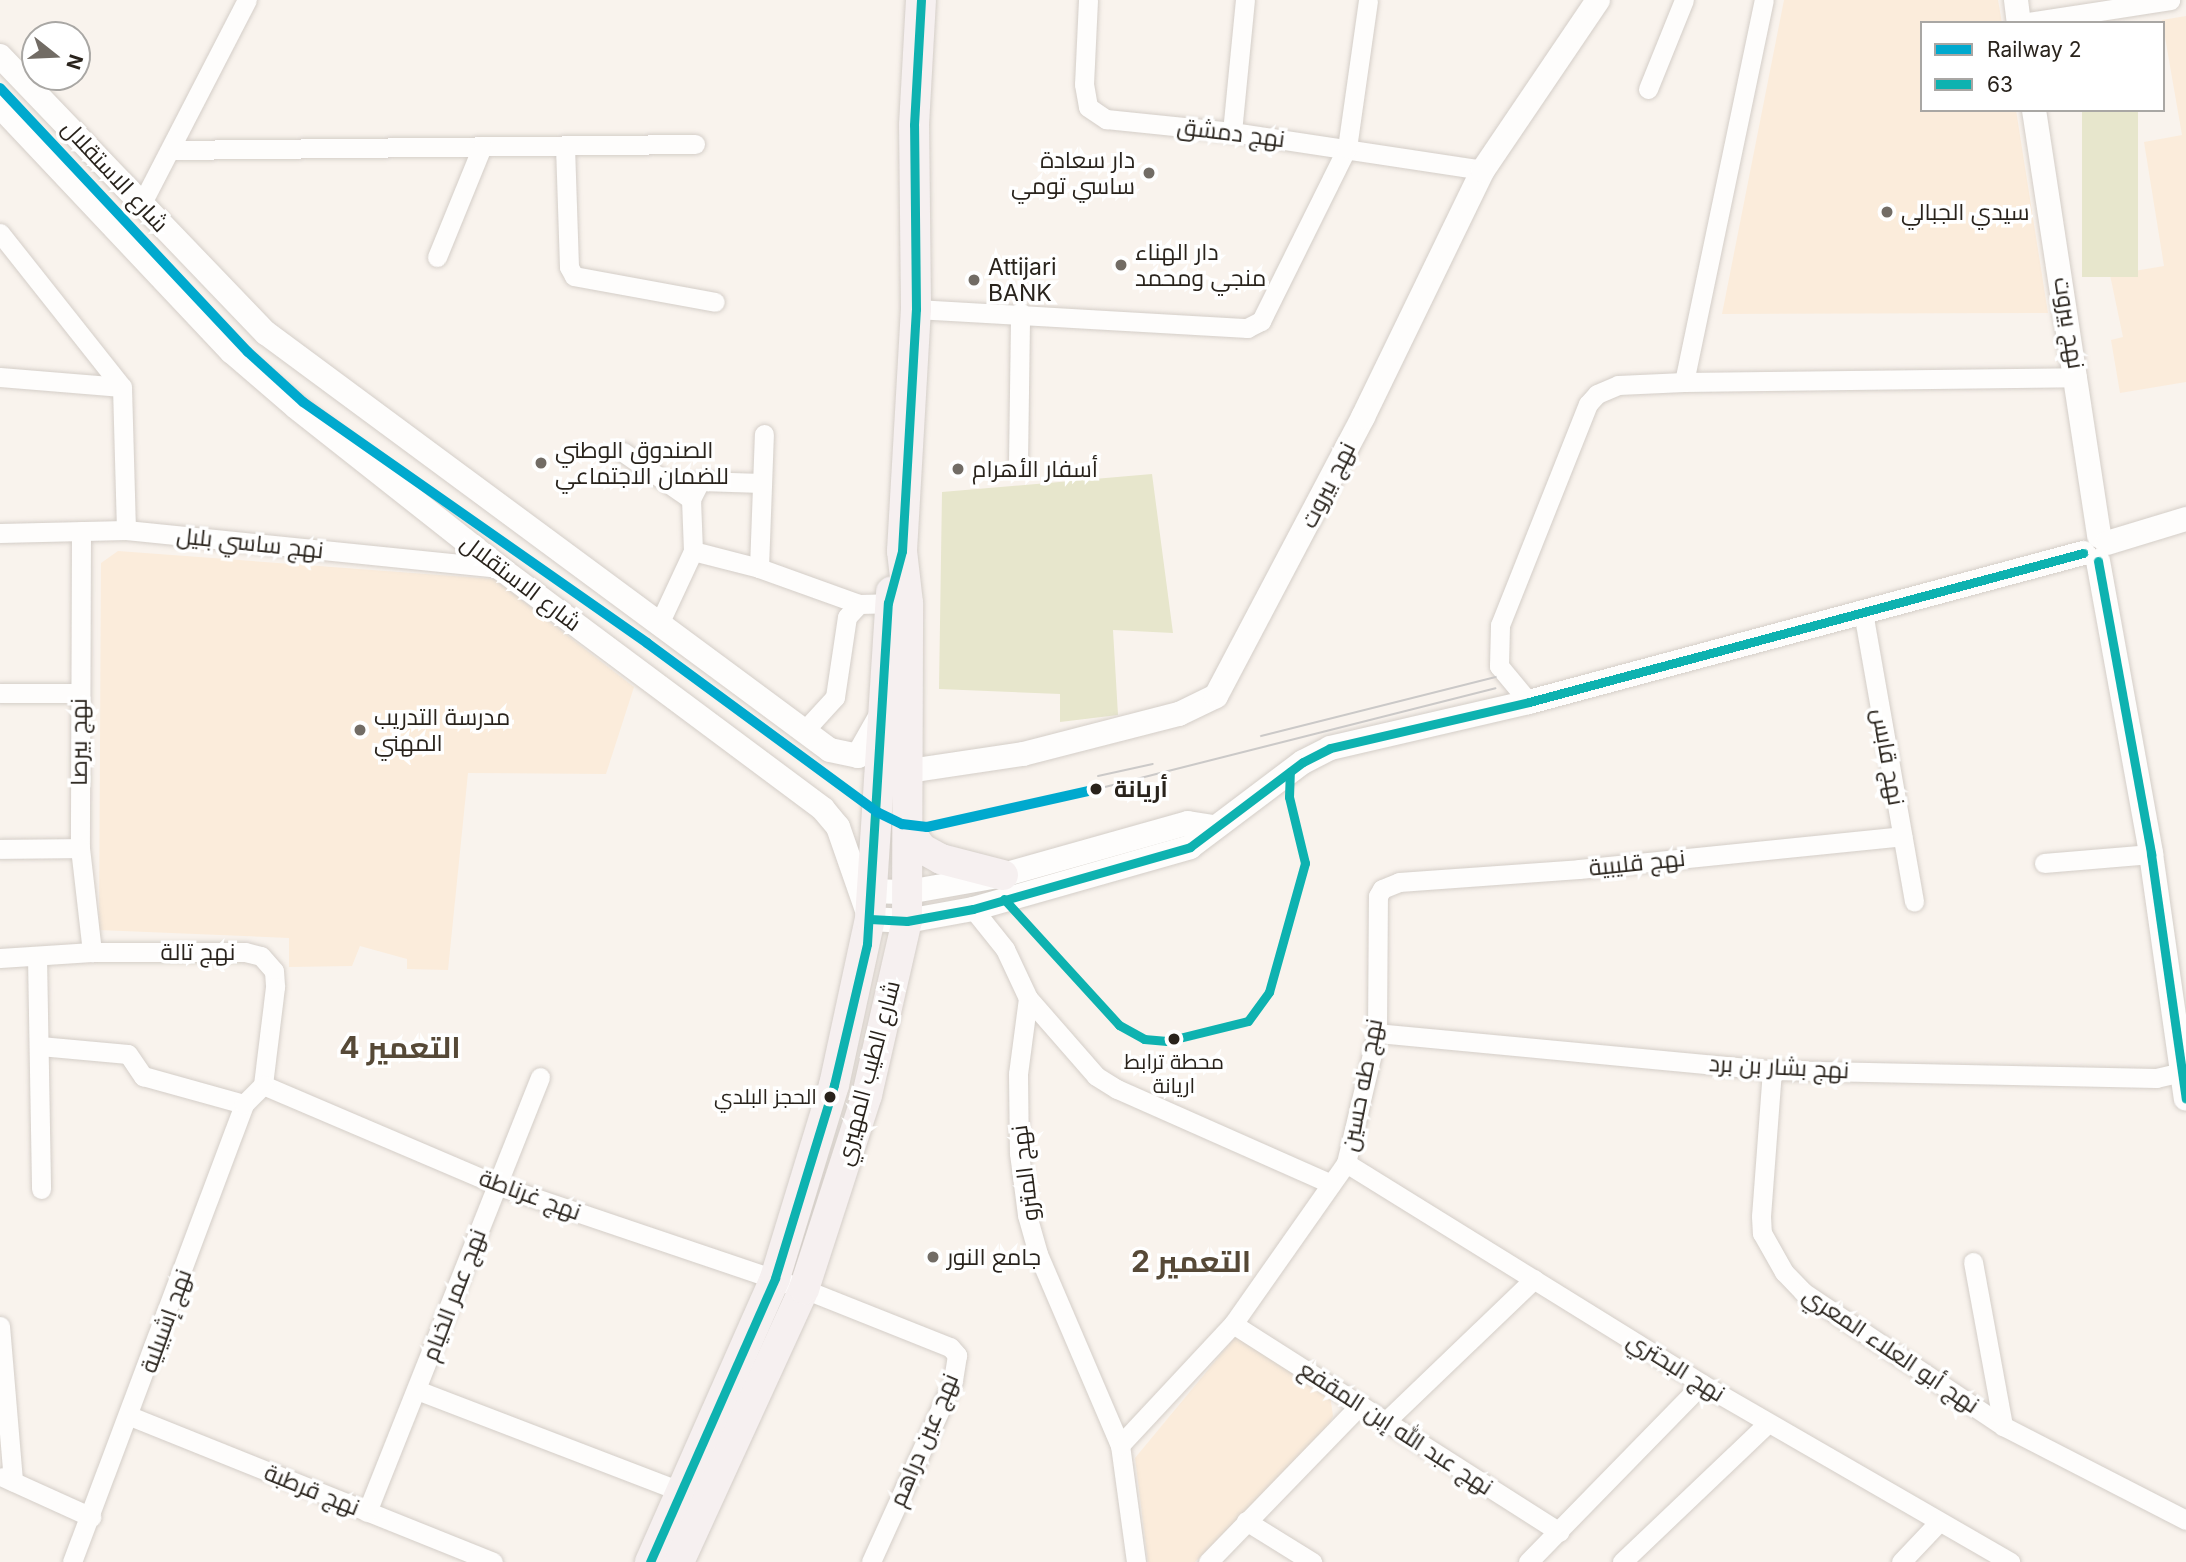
<!DOCTYPE html>
<html>
<head>
<meta charset="utf-8">
<style>
	body { margin:0 }
	#map { position:relative; width:2186px; height:1562px; overflow:hidden; background:#f9f3ed; font-family:Inter,Cairo,sans-serif }
	div>[style] { position:absolute }
	[style*='--x'] { left:calc(var(--x)*1px); top:calc(var(--y)*1px); width:calc(var(--w)*1px); rotate:calc(var(--a)*1deg) }
	.built>* { inset:0; background:#fbecdb }
	.green>* { inset:0; background:#e7e6cc; transform-origin:0 0 }
	.roads { filter:drop-shadow(0 0 2px #d4cec8) drop-shadow(0 0 2px #d4cec8) }
	.minor>* { height:19px; margin:-9.5px; padding:0 9.5px; transform-origin:9.5px; border-radius:9.5px; background:#fefdfc }
	.tertiary>* { height:24px; margin:-12px; padding:0 12px; transform-origin:12px; border-radius:12px; background:#fefdfc }
	.primary>* { height:30px; margin:-15px; padding:0 15px; transform-origin:15px; border-radius:15px; background:#f6f0f0 }
	.tram>* { height:2px; margin:-1px; padding:0 1px; transform-origin:1px; border-radius:1px; background:#cbc9c8 }
	.bus-1>* { height:9px; margin:-4.5px; padding:0 4.5px; transform-origin:4.5px; border-radius:4.5px; background:#0eb2b0 }
	.rail-1>* { height:10px; margin:-5px; padding:0 5px; transform-origin:5px; border-radius:5px; background:#00a9ce }
	.dots>* { width:19px; height:19px; translate:-50% -50%; box-sizing:border-box; border:4px solid #fff; border-radius:50% }
	span { translate:-50% -50%; white-space:nowrap; text-align:center; line-height:1.15; -webkit-text-stroke:7px #fff; paint-order:stroke }
	.bus-label { font-size:21px; color:#29231c }
	.right { translate:-100% -50%; text-align:right }
	.street-label { font-size:23px; color:#29231c }
	.poi-label { font-size:23px; color:#29231c }
	.left { translate:0 -50%; text-align:left }
	.stop-label { font-size:23px; color:#29231c; font-weight:700 }
	.district-label { font-size:30px; color:#564937; font-weight:700 }
	.legend { position:absolute; left:1920px; top:21px; width:245px; height:91px; box-sizing:border-box; background:#fff; border:2px solid #a9a7a4; margin:0; padding:9px 12px; list-style:none; font-size:21px; color:#29231c }
	.legend li { display:flex; align-items:center; gap:14px; height:35px }
	.legend b { width:35px; border:2px solid #a9a7a4 }
	.north { position:absolute; left:21px; top:21px; width:70px; height:70px; box-sizing:border-box; background:#fff; border:2px solid #a9a7a4; border-radius:50%; rotate:108deg; font-size:19px; font-weight:700; line-height:28px; text-align:center; color:#29231c }
	.north::after { content:''; display:block; margin:auto; width:24px; height:32px; background:#726c65; clip-path:polygon(50% 0,100% 100%,50% 72%,0 100%) }
</style>
</head>
<body>
<div id="map">
	<div class="built">
		<div style="clip-path:polygon(1784px 0,1998px 0,2002px 23px,1922px 23px,1922px 110px,2016px 110px,2048px 313px,1722px 314px)"></div>
		<div style="clip-path:polygon(2186px 16px,2186px 382px,2120px 393px,2111px 340px,2123px 337px,2110px 275px,2164px 266px,2144px 142px,2182px 135px,2162px 20px)"></div>
		<div style="clip-path:polygon(118px 551px,494px 579px,634px 687px,606px 774px,468px 773px,448px 970px,407px 969px,407px 959px,360px 946px,352px 966px,289px 967px,289px 938px,99px 930px,101px 563px)"></div>
		<div style="clip-path:polygon(1236px 1336px,1330px 1395px,1333px 1416px,1326px 1431px,1195px 1562px,1148px 1562px,1135px 1458px)"></div>
	</div>
	<div class="green">
		<div style="left:2082px;top:110px;width:56px;height:167px"></div>
		<div style="clip-path:polygon(1152px 474px,1173px 633px,1113px 630px,1118px 715px,1060px 722px,1060px 694px,939px 689px,942px 492px)"></div>
	</div>
	<div class="roads">
		<div class="minor">
			<div style="--x:1088;--y:0;--w:84;--a:92.7"></div>
			<div style="--x:1084;--y:84;--w:23;--a:80"></div>
			<div style="--x:1088;--y:107;--w:22;--a:34"></div>
			<div style="--x:1106;--y:119;--w:127;--a:5.9"></div>
			<div style="--x:1232;--y:132;--w:254;--a:8.6"></div>
			<div style="--x:2022;--y:23;--w:150;--a:-8.8"></div>
			<div style="--x:1648;--y:89;--w:96;--a:-68"></div>
			<div style="--x:1232;--y:132;--w:133;--a:-84.4"></div>
			<div style="--x:565;--y:146;--w:121;--a:88.1"></div>
			<div style="--x:569;--y:267;--w:10;--a:61"></div>
			<div style="--x:574;--y:276;--w:143;--a:10.4"></div>
			<div style="--x:171;--y:150;--w:524;--a:-0.66"></div>
			<div style="--x:141;--y:205;--w:231;--a:-62.7"></div>
			<div style="--x:0;--y:233;--w:196;--a:51.6"></div>
			<div style="--x:122;--y:387;--w:143;--a:88.4"></div>
			<div style="--x:437;--y:257;--w:119;--a:-67.8"></div>
			<div style="--x:916;--y:309;--w:332;--a:3.3"></div>
			<div style="--x:1247;--y:328;--w:16;--a:-27"></div>
			<div style="--x:1261;--y:321;--w:193;--a:-63.6"></div>
			<div style="--x:1347;--y:148;--w:149;--a:-81.9"></div>
			<div style="--x:0;--y:377;--w:122;--a:4.7"></div>
			<div style="--x:1684;--y:382;--w:390;--a:-78.2"></div>
			<div style="--x:623;--y:452;--w:83;--a:34.7"></div>
			<div style="--x:1018;--y:463;--w:151;--a:-89.2"></div>
			<div style="--x:81;--y:531;--w:317;--a:90.2"></div>
			<div style="--x:80;--y:848;--w:105;--a:83.4"></div>
			<div style="--x:0;--y:533;--w:126;--a:-1.4"></div>
			<div style="--x:126;--y:530;--w:376;--a:5.8"></div>
			<div style="--x:693;--y:551;--w:68;--a:14.4"></div>
			<div style="--x:759;--y:568;--w:106;--a:19.8"></div>
			<div style="--x:759;--y:568;--w:134;--a:-87.9"></div>
			<div style="--x:1863;--y:612;--w:294;--a:80"></div>
			<div style="--x:659;--y:624;--w:81;--a:-65"></div>
			<div style="--x:693;--y:551;--w:52;--a:-92.2"></div>
			<div style="--x:691;--y:499;--w:20;--a:-63"></div>
			<div style="--x:700;--y:481;--w:62;--a:1.8"></div>
			<div style="--x:0;--y:693;--w:79;--a:0"></div>
			<div style="--x:1529;--y:702;--w:47;--a:-129.8"></div>
			<div style="--x:1499;--y:666;--w:41;--a:-88.6"></div>
			<div style="--x:1500;--y:625;--w:238;--a:-68.3"></div>
			<div style="--x:1588;--y:404;--w:13;--a:-48"></div>
			<div style="--x:1597;--y:394;--w:23;--a:-23"></div>
			<div style="--x:1618;--y:385;--w:66;--a:-2.6"></div>
			<div style="--x:1684;--y:382;--w:393;--a:-0.7"></div>
			<div style="--x:804;--y:731;--w:46;--a:-47.6"></div>
			<div style="--x:835;--y:697;--w:81;--a:-81.5"></div>
			<div style="--x:847;--y:617;--w:18;--a:-47"></div>
			<div style="--x:859;--y:604;--w:41;--a:-1.4"></div>
			<div style="--x:0;--y:849;--w:80;--a:-0.7"></div>
			<div style="--x:2044;--y:863;--w:107;--a:-4.8"></div>
			<div style="--x:973;--y:909;--w:51;--a:51.3"></div>
			<div style="--x:1005;--y:949;--w:54;--a:64.9"></div>
			<div style="--x:1028;--y:998;--w:77;--a:97.5"></div>
			<div style="--x:1018;--y:1074;--w:79;--a:89.3"></div>
			<div style="--x:1019;--y:1153;--w:63;--a:82.6"></div>
			<div style="--x:1027;--y:1215;--w:41;--a:74.2"></div>
			<div style="--x:1038;--y:1254;--w:208;--a:66.8"></div>
			<div style="--x:1120;--y:1445;--w:118;--a:82.2"></div>
			<div style="--x:37;--y:956;--w:233;--a:89"></div>
			<div style="--x:0;--y:958;--w:92;--a:-3.7"></div>
			<div style="--x:92;--y:952;--w:153;--a:0"></div>
			<div style="--x:245;--y:952;--w:16;--a:14"></div>
			<div style="--x:261;--y:956;--w:20;--a:49"></div>
			<div style="--x:274;--y:971;--w:16;--a:86"></div>
			<div style="--x:275;--y:987;--w:99;--a:97"></div>
			<div style="--x:1028;--y:998;--w:103;--a:48.9"></div>
			<div style="--x:1096;--y:1076;--w:25;--a:32"></div>
			<div style="--x:1117;--y:1089;--w:234;--a:23.9"></div>
			<div style="--x:1377;--y:1033;--w:397;--a:5.4"></div>
			<div style="--x:1772;--y:1070;--w:384;--a:1.2"></div>
			<div style="--x:2156;--y:1078;--w:31;--a:-13"></div>
			<div style="--x:40;--y:1046;--w:88;--a:5.2"></div>
			<div style="--x:128;--y:1054;--w:27;--a:56"></div>
			<div style="--x:143;--y:1076;--w:105;--a:15.5"></div>
			<div style="--x:1772;--y:1070;--w:146;--a:94.3"></div>
			<div style="--x:1761;--y:1216;--w:17;--a:87"></div>
			<div style="--x:1762;--y:1233;--w:45;--a:60.6"></div>
			<div style="--x:1784;--y:1272;--w:28;--a:46"></div>
			<div style="--x:1803;--y:1292;--w:241;--a:33.8"></div>
			<div style="--x:2003;--y:1426;--w:206;--a:27.2"></div>
			<div style="--x:263;--y:1085;--w:254;--a:23.1"></div>
			<div style="--x:497;--y:1185;--w:324;--a:18.7"></div>
			<div style="--x:804;--y:1289;--w:157;--a:21.7"></div>
			<div style="--x:950;--y:1347;--w:11;--a:49"></div>
			<div style="--x:957;--y:1355;--w:26;--a:99"></div>
			<div style="--x:953;--y:1381;--w:199;--a:114.4"></div>
			<div style="--x:1346;--y:1163;--w:419;--a:31.8"></div>
			<div style="--x:1702;--y:1384;--w:356;--a:30"></div>
			<div style="--x:1973;--y:1262;--w:167;--a:79.6"></div>
			<div style="--x:1233;--y:1324;--w:387;--a:32.5"></div>
			<div style="--x:0;--y:1326;--w:156;--a:85.2"></div>
			<div style="--x:417;--y:1390;--w:285;--a:21"></div>
			<div style="--x:130;--y:1416;--w:391;--a:21.9"></div>
			<div style="--x:1386;--y:1421;--w:205;--a:-43.8"></div>
			<div style="--x:1120;--y:1445;--w:166;--a:-47"></div>
			<div style="--x:1233;--y:1324;--w:197;--a:-54.9"></div>
			<div style="--x:1346;--y:1163;--w:134;--a:-76.6"></div>
			<div style="--x:1377;--y:1033;--w:137;--a:-89.6"></div>
			<div style="--x:1378;--y:896;--w:8;--a:-60"></div>
			<div style="--x:1382;--y:889;--w:18;--a:-22"></div>
			<div style="--x:1399;--y:882;--w:180;--a:-4.1"></div>
			<div style="--x:1579;--y:869;--w:325;--a:-5.8"></div>
			<div style="--x:3;--y:1477;--w:97;--a:24.4"></div>
			<div style="--x:367;--y:1512;--w:468;--a:-68.3"></div>
			<div style="--x:1246;--y:1521;--w:78;--a:31.8"></div>
			<div style="--x:72;--y:1562;--w:489;--a:-69.4"></div>
			<div style="--x:244;--y:1104;--w:27;--a:-45"></div>
			<div style="--x:1208;--y:1562;--w:219;--a:-45.9"></div>
			<div style="--x:1528;--y:1562;--w:249;--a:-45.7"></div>
			<div style="--x:1622;--y:1562;--w:202;--a:-43.6"></div>
			<div style="--x:1901;--y:1562;--w:54;--a:-46.5"></div>
		</div>
		<div class="tertiary">
			<div style="--x:2016;--y:0;--w:23;--a:83"></div>
			<div style="--x:0;--y:56;--w:384;--a:46.2"></div>
			<div style="--x:266;--y:333;--w:701;--a:36.48"></div>
			<div style="--x:830;--y:750;--w:29;--a:12"></div>
			<div style="--x:858;--y:756;--w:45;--a:-60.6"></div>
			<div style="--x:0;--y:106;--w:338;--a:46.7"></div>
			<div style="--x:232;--y:352;--w:84;--a:40.7"></div>
			<div style="--x:296;--y:407;--w:260;--a:38.3"></div>
			<div style="--x:500;--y:568;--w:403;--a:36.7"></div>
			<div style="--x:823;--y:809;--w:23;--a:50"></div>
			<div style="--x:838;--y:827;--w:97;--a:70.8"></div>
			<div style="--x:870;--y:919;--w:37;--a:3"></div>
			<div style="--x:907;--y:921;--w:67;--a:-10.3"></div>
			<div style="--x:973;--y:909;--w:226;--a:-15.9"></div>
			<div style="--x:1190;--y:847;--w:141;--a:-37"></div>
			<div style="--x:1303;--y:762;--w:30;--a:-27"></div>
			<div style="--x:1330;--y:748;--w:204;--a:-13"></div>
			<div style="--x:1529;--y:702;--w:574;--a:-15.05"></div>
			<div style="--x:2034;--y:110;--w:431;--a:81.3"></div>
			<div style="--x:2107;--y:543;--w:83;--a:-16.9"></div>
			<div style="--x:2098;--y:561;--w:298;--a:79.7"></div>
			<div style="--x:2151;--y:854;--w:247;--a:81.9"></div>
			<div style="--x:909;--y:771;--w:115;--a:-8.5"></div>
			<div style="--x:1023;--y:754;--w:161;--a:-14.4"></div>
			<div style="--x:1179;--y:714;--w:41;--a:-25.9"></div>
			<div style="--x:1216;--y:696;--w:315;--a:-62.2"></div>
			<div style="--x:1363;--y:417;--w:275;--a:-64.1"></div>
			<div style="--x:1483;--y:170;--w:205;--a:-55.9"></div>
			<div style="--x:871;--y:891;--w:37;--a:2"></div>
			<div style="--x:908;--y:892;--w:97;--a:-10.1"></div>
			<div style="--x:1003;--y:875;--w:192;--a:-15.7"></div>
			<div style="--x:1188;--y:823;--w:24;--a:9"></div>
		</div>
		<div class="primary">
			<div style="--x:909;--y:830;--w:22;--a:56"></div>
			<div style="--x:921;--y:848;--w:23;--a:29"></div>
			<div style="--x:941;--y:859;--w:64;--a:14.5"></div>
			<div style="--x:650;--y:1562;--w:310;--a:-66.2"></div>
			<div style="--x:775;--y:1278;--w:202;--a:-73"></div>
			<div style="--x:834;--y:1085;--w:170;--a:-77.8"></div>
			<div style="--x:870;--y:919;--w:328;--a:-86.3"></div>
			<div style="--x:679;--y:1562;--w:300;--a:-65.4"></div>
			<div style="--x:804;--y:1289;--w:204;--a:-72"></div>
			<div style="--x:867;--y:1095;--w:179;--a:-77.1"></div>
			<div style="--x:907;--y:921;--w:318;--a:-89.8"></div>
			<div style="--x:908;--y:603;--w:52;--a:-96.6"></div>
			<div style="--x:902;--y:551;--w:242;--a:-86.7"></div>
			<div style="--x:916;--y:309;--w:184;--a:-90.6"></div>
			<div style="--x:914;--y:125;--w:125;--a:-86.8"></div>
		</div>
	</div>
	<div class="tram">
		<div style="--x:1261;--y:736;--w:242;--a:-14.1"></div>
		<div style="--x:1098;--y:776;--w:56;--a:-12.3"></div>
		<div style="--x:1097;--y:789;--w:411;--a:-14.2"></div>
	</div>
	<div class="bus-1">
		<div style="--x:2098;--y:561;--w:298;--a:79.7"></div>
		<div style="--x:2151;--y:854;--w:247;--a:81.9"></div>
		<div style="--x:1004;--y:899;--w:171;--a:47.6"></div>
		<div style="--x:1119;--y:1025;--w:29;--a:29"></div>
		<div style="--x:1144;--y:1039;--w:23;--a:5"></div>
		<div style="--x:1167;--y:1041;--w:83;--a:-13.9"></div>
		<div style="--x:1248;--y:1021;--w:36;--a:-54"></div>
		<div style="--x:1269;--y:992;--w:134;--a:-74.4"></div>
		<div style="--x:1305;--y:863;--w:68;--a:-103.6"></div>
		<div style="--x:1289;--y:797;--w:25;--a:-88"></div>
		<div style="--x:870;--y:919;--w:37;--a:3"></div>
		<div style="--x:907;--y:921;--w:67;--a:-10.3"></div>
		<div style="--x:973;--y:909;--w:226;--a:-15.9"></div>
		<div style="--x:1190;--y:847;--w:141;--a:-37"></div>
		<div style="--x:1303;--y:762;--w:30;--a:-27"></div>
		<div style="--x:1330;--y:748;--w:204;--a:-13"></div>
		<div style="--x:1529;--y:702;--w:574;--a:-15.05"></div>
		<div style="--x:650;--y:1562;--w:310;--a:-66.2"></div>
		<div style="--x:775;--y:1278;--w:202;--a:-73"></div>
		<div style="--x:834;--y:1085;--w:145;--a:-76.8"></div>
		<div style="--x:867;--y:944;--w:342;--a:-86.5"></div>
		<div style="--x:888;--y:603;--w:54;--a:-74.9"></div>
		<div style="--x:902;--y:551;--w:242;--a:-86.7"></div>
		<div style="--x:916;--y:309;--w:184;--a:-90.6"></div>
		<div style="--x:914;--y:125;--w:125;--a:-86.8"></div>
	</div>
	<div class="rail-1">
		<div style="--x:0;--y:88;--w:362;--a:46.8"></div>
		<div style="--x:248;--y:352;--w:74;--a:42.3"></div>
		<div style="--x:303;--y:402;--w:420;--a:35"></div>
		<div style="--x:647;--y:643;--w:285;--a:36.3"></div>
		<div style="--x:877;--y:812;--w:28;--a:26"></div>
		<div style="--x:902;--y:824;--w:25;--a:7"></div>
		<div style="--x:927;--y:827;--w:174;--a:-12.6"></div>
	</div>
	<div class="dots">
		<div style="left:1149px;top:173px;background:#726c65"></div>
		<div style="left:1887px;top:212px;background:#726c65"></div>
		<div style="left:1121px;top:265px;background:#726c65"></div>
		<div style="left:974px;top:280px;background:#726c65"></div>
		<div style="left:541px;top:463px;background:#726c65"></div>
		<div style="left:958px;top:469px;background:#726c65"></div>
		<div style="left:360px;top:730px;background:#726c65"></div>
		<div style="left:1096px;top:789px;background:#29231c"></div>
		<div style="left:1174px;top:1039px;background:#29231c"></div>
		<div style="left:830px;top:1097px;background:#29231c"></div>
		<div style="left:933px;top:1257px;background:#726c65"></div>
	</div>
	<div class="bus-label">
		<span style="left:1174px;top:1074px">محطة ترابط<br>اريانة</span>
		<span class="right" style="left:817px;top:1097px">الحجز البلدي</span>
	</div>
	<div class="street-label">
		<span style="left:1231px;top:133px;rotate:7deg">نهج دمشق</span>
		<span style="left:115px;top:176px;rotate:47deg">شارع الاستقلال</span>
		<span style="left:2069px;top:323px;rotate:81deg">نهج بيروت</span>
		<span style="left:1328px;top:485px;rotate:-63deg">نهج بيروت</span>
		<span style="left:250px;top:543px;rotate:6deg">نهج ساسي بليل</span>
		<span style="left:521px;top:583px;rotate:37deg">شارع الاستقلال</span>
		<span style="left:79px;top:742px;rotate:-90deg">نهج بيرصا</span>
		<span style="left:1888px;top:757px;rotate:80deg">نهج قابس</span>
		<span style="left:1637px;top:863px;rotate:-6deg">نهج قليبية</span>
		<span style="left:198px;top:952px">نهج تالة</span>
		<span style="left:1779px;top:1067px;rotate:3deg">نهج بشار بن برد</span>
		<span style="left:868px;top:1073px;rotate:-75deg">شارع الطيب المهيري</span>
		<span style="left:1362px;top:1085px;rotate:-79deg">نهج طه حسين</span>
		<span style="left:1025px;top:1173px;rotate:-97deg">نهج المترو</span>
		<span style="left:530px;top:1195px;rotate:20deg">نهج غرناطة</span>
		<span style="left:454px;top:1295px;rotate:-69deg">نهج عمر الخيام</span>
		<span style="left:166px;top:1321px;rotate:-70deg">نهج إشبيلية</span>
		<span style="left:1891px;top:1350px;rotate:34deg">نهج أبو العلاء المعري</span>
		<span style="left:1676px;top:1367px;rotate:32deg">نهج البحتري</span>
		<span style="left:1396px;top:1428px;rotate:33deg">نهج عبد الله إبن المقفع</span>
		<span style="left:924px;top:1440px;rotate:-67deg">نهج عين دراهم</span>
		<span style="left:312px;top:1490px;rotate:22deg">نهج قرطبة</span>
	</div>
	<div class="poi-label">
		<span class="right" style="left:1135px;top:173px">دار سعادة<br>ساسي تومي</span>
		<span class="left" style="left:1901px;top:212px">سيدي الجبالي</span>
		<span class="left" style="left:1135px;top:265px">دار الهناء<br>منجي ومحمد</span>
		<span class="left" style="left:988px;top:280px">Attijari<br>BANK</span>
		<span class="left" style="left:555px;top:463px">الصندوق الوطني<br>للضمان الاجتماعي</span>
		<span class="left" style="left:972px;top:469px">أسفار الأهرام</span>
		<span class="left" style="left:374px;top:730px">مدرسة التدريب<br>المهني</span>
		<span class="left" style="left:947px;top:1257px">جامع النور</span>
	</div>
	<div class="stop-label">
		<span class="left" style="left:1114px;top:789px">أريانة</span>
	</div>
	<div class="district-label">
		<span style="left:400px;top:1047px">التعمير 4</span>
		<span style="left:1191px;top:1261px">التعمير 2</span>
	</div>
	<ul class="legend">
	<li><b style="height:9px;background:#00a9ce"></b>Railway 2</li>
	<li><b style="height:9px;background:#0eb2b0"></b>63</li>
	</ul>
	<div class="north">N</div>
</div>
</body>
</html>
